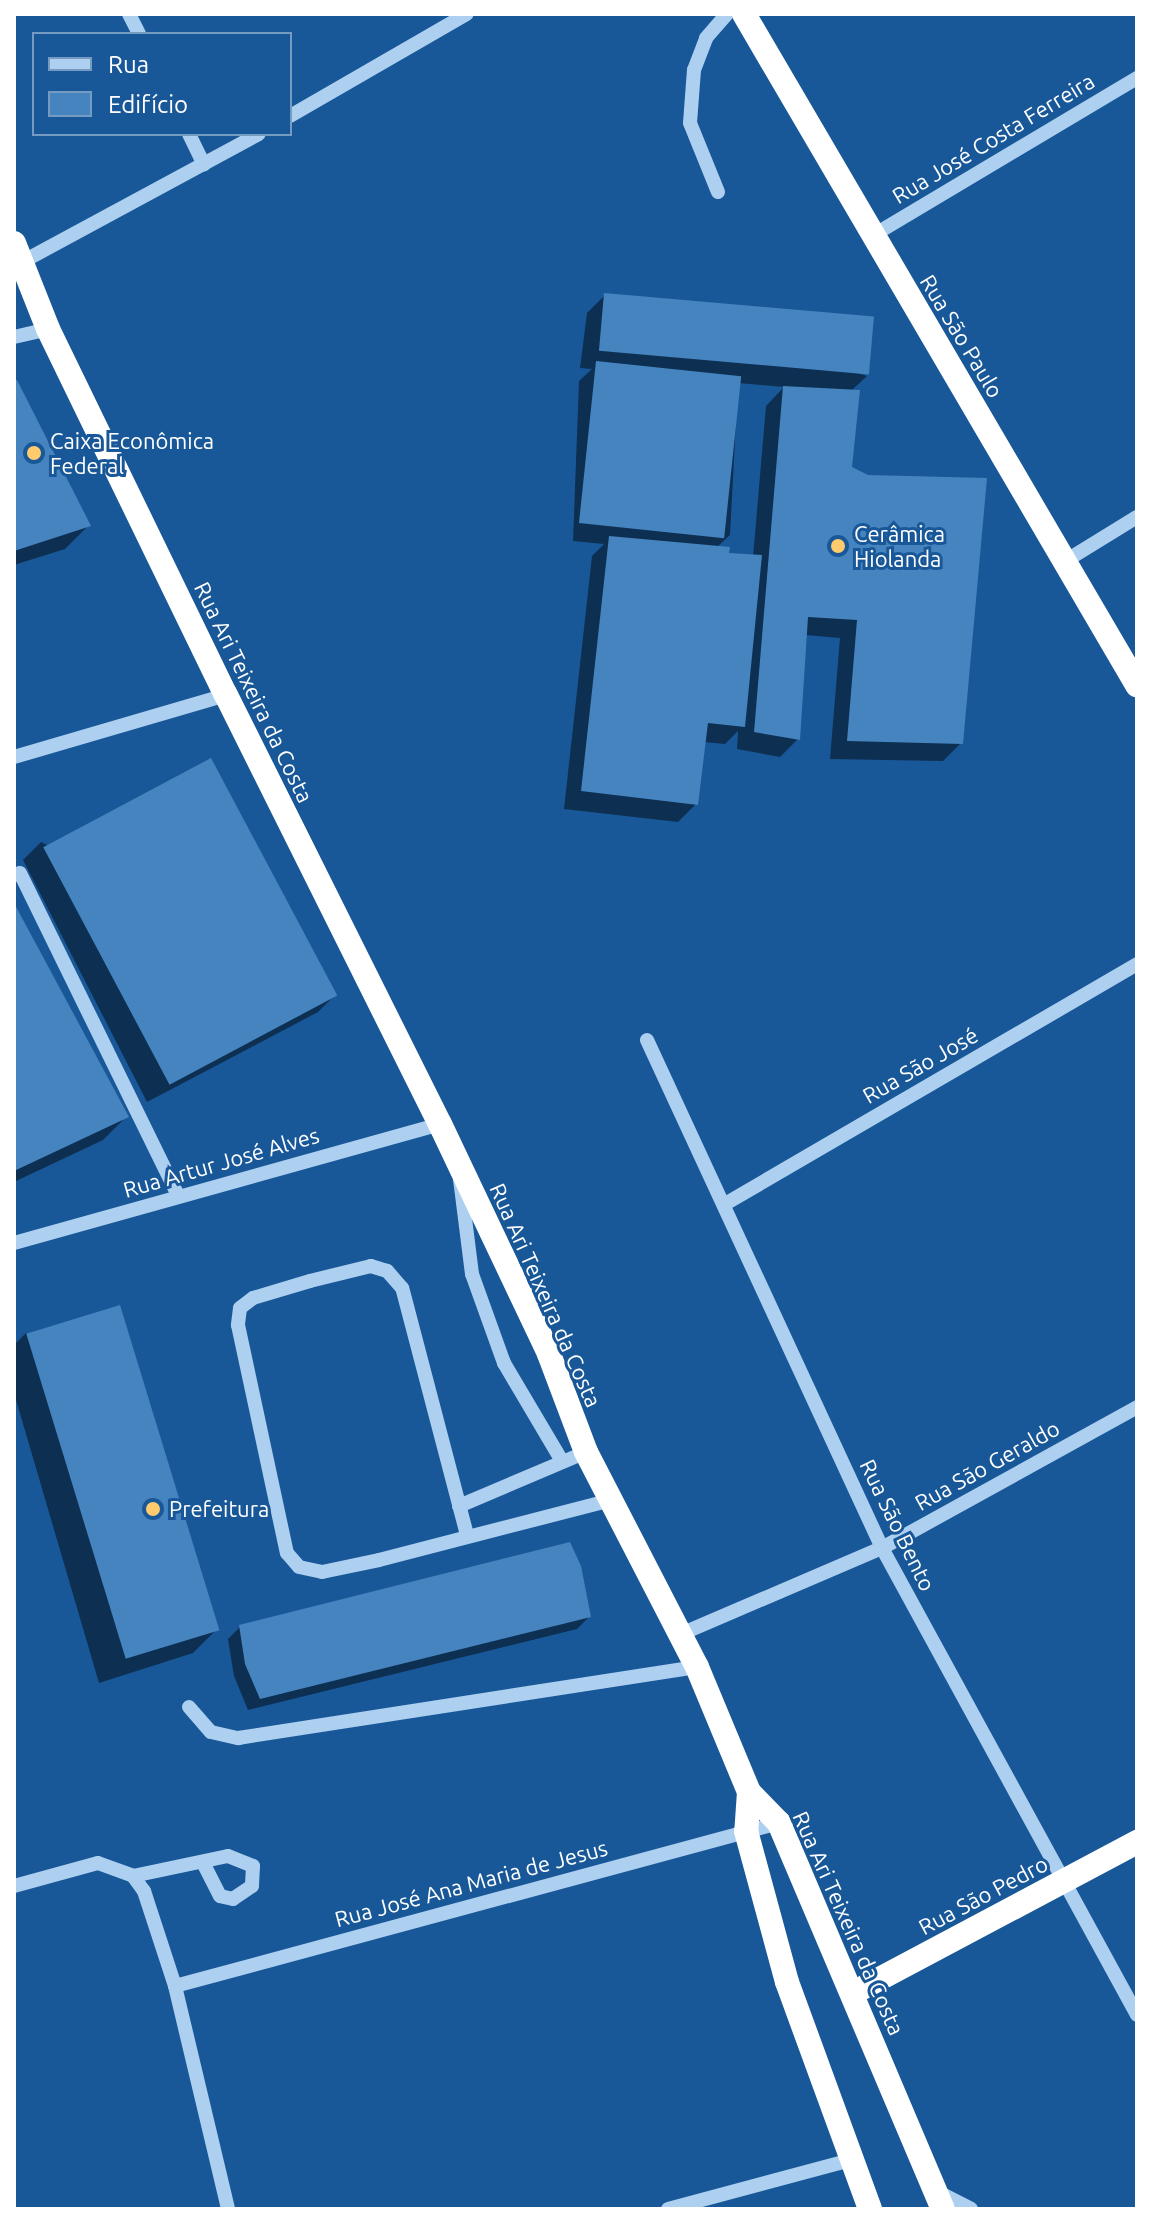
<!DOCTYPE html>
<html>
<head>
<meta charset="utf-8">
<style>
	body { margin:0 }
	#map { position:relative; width:1151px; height:2223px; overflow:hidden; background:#195898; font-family:Ubuntu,sans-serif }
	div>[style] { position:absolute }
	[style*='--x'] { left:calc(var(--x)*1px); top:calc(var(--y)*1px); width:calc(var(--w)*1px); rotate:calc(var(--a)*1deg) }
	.shadow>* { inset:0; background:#0007 }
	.building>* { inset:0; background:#4684c0; transform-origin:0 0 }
	.minor>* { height:14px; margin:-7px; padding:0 7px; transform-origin:7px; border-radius:7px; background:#add0f1 }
	.highway>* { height:24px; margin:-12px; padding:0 12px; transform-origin:12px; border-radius:12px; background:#fff }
	.dots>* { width:22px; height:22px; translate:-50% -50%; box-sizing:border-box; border:4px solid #195898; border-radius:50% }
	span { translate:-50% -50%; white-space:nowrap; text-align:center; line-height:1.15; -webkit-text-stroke:6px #195898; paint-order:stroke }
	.street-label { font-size:22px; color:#fff }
	.poi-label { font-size:22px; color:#fff }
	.left { translate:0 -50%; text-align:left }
	.frame { position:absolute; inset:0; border:16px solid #fff; pointer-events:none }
	.legend { position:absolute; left:32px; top:32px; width:260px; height:104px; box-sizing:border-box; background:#195898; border:2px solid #759bc1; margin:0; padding:10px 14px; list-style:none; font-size:24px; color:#fff }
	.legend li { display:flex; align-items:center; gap:16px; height:40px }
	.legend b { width:40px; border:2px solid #759bc1 }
</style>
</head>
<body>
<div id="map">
	<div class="shadow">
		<div style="clip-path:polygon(evenodd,605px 295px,867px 376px,851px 391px,850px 468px,961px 743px,943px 761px,830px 759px,840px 638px,805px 635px,798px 739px,780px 757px,737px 749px,738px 731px,725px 744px,704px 742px,696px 804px,678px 822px,564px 809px,592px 556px,604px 544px,573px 541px,579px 381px,592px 369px,580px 368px,587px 313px,605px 295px,738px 383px,784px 387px,766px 406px,753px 557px,727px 555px,716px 548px,730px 535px,738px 383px)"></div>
		<div style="clip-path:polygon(14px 383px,88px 526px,65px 549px,14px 565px)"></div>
		<div style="clip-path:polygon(41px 842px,336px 994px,318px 1012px,147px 1102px,23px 860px)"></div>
		<div style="clip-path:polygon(14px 908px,126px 1117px,103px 1140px,14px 1182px)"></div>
		<div style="clip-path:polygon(26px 1333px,216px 1630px,193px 1653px,99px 1683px,14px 1393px,14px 1345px)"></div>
		<div style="clip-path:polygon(589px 1617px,577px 1629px,248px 1710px,234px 1676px,228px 1639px,240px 1627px)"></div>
	</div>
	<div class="building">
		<div style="left:604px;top:293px;width:271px;height:58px;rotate:5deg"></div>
		<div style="left:596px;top:361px;width:146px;height:163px;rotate:6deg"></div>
		<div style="clip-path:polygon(17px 380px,91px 526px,14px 551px,14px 381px)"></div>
		<div style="clip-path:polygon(783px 386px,860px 390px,852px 467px,868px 475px,987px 478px,963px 744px,847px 741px,857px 620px,808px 617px,800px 740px,754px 732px)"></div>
		<div style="clip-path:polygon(609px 536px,730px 547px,729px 553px,762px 555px,745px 727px,708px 723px,698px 805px,581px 791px)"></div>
		<div style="left:211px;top:758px;width:269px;height:190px;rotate:62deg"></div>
		<div style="clip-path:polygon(14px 903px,129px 1117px,14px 1171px)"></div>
		<div style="left:120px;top:1305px;width:340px;height:98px;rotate:73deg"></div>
		<div style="clip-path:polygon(570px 1542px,581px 1566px,591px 1617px,260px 1699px,245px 1664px,239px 1625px)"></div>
	</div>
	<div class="minor">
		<div style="--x:129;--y:14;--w:22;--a:63"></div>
		<div style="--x:290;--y:116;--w:204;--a:-30"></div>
		<div style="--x:189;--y:134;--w:34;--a:64"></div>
		<div style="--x:718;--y:192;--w:74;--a:-112.1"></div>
		<div style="--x:690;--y:123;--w:53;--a:-85.7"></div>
		<div style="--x:694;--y:70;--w:34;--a:-69"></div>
		<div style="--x:706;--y:38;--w:32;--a:-49"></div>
		<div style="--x:872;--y:236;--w:309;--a:-30.8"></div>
		<div style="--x:22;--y:262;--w:269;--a:-28.4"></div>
		<div style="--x:14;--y:337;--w:35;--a:-13"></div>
		<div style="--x:1067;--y:560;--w:82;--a:-31.6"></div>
		<div style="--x:14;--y:757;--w:221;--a:-16.3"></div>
		<div style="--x:14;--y:875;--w:6;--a:-18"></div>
		<div style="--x:20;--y:873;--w:360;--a:63.9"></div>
		<div style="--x:647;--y:1040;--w:560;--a:65.17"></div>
		<div style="--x:882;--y:1548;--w:532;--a:61.36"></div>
		<div style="--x:460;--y:1179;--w:96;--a:82.8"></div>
		<div style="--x:472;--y:1274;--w:95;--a:70.2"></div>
		<div style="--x:504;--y:1363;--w:114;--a:59.4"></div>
		<div style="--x:725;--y:1204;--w:477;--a:-30.2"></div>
		<div style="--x:14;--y:1243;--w:442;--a:-15.6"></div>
		<div style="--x:459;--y:1506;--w:138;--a:-23"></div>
		<div style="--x:467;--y:1535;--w:255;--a:-104.7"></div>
		<div style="--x:402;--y:1288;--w:23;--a:-131"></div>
		<div style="--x:387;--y:1271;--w:17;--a:-163"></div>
		<div style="--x:371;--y:1266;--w:63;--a:166.2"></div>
		<div style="--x:310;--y:1281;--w:59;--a:163.4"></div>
		<div style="--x:253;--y:1298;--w:16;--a:142"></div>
		<div style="--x:240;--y:1308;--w:17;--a:97"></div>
		<div style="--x:238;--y:1325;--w:233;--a:77.9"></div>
		<div style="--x:287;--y:1553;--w:18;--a:49"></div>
		<div style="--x:299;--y:1567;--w:24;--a:12"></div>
		<div style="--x:322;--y:1572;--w:58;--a:-11.9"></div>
		<div style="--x:379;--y:1560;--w:240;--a:-14.5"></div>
		<div style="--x:681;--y:1634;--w:219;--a:-23.2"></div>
		<div style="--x:882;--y:1548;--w:291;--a:-28.9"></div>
		<div style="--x:189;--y:1707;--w:33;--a:49"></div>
		<div style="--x:211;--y:1732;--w:28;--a:13"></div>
		<div style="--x:238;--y:1738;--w:464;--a:-8.8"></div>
		<div style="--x:133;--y:1876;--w:19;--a:54"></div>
		<div style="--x:144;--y:1891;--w:100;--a:71.9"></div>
		<div style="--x:175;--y:1986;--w:229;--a:76.6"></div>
		<div style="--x:133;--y:1876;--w:97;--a:-11.9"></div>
		<div style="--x:228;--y:1856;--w:27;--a:22"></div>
		<div style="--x:253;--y:1866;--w:20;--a:93"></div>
		<div style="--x:252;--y:1886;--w:23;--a:146"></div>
		<div style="--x:233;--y:1899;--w:13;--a:-167"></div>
		<div style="--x:220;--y:1896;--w:37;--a:-117"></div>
		<div style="--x:14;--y:1886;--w:87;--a:-15.3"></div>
		<div style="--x:98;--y:1863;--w:37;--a:20"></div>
		<div style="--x:175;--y:1986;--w:626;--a:-15.1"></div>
		<div style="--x:938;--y:2192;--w:37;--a:27"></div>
		<div style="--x:668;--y:2209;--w:194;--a:-15"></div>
	</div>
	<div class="highway">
		<div style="--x:744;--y:14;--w:778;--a:59.64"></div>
		<div style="--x:14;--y:243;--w:92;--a:68.4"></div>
		<div style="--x:48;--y:329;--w:407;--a:64.1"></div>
		<div style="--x:226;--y:695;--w:479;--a:63.5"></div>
		<div style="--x:440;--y:1124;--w:255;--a:64.6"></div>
		<div style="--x:549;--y:1354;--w:105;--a:69.3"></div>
		<div style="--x:586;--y:1452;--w:242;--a:62.7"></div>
		<div style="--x:697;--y:1667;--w:135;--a:67.4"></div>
		<div style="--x:749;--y:1792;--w:43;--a:45.9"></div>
		<div style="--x:779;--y:1823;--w:419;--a:67"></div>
		<div style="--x:749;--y:1792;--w:39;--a:94"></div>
		<div style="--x:746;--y:1831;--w:156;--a:74.8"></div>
		<div style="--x:787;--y:1982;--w:242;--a:69.9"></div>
		<div style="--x:853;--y:1993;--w:322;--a:-28"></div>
	</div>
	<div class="dots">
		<div style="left:34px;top:453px;background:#ffcb6d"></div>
		<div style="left:838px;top:546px;background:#ffcb6d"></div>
		<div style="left:153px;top:1509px;background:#ffcb6d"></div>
	</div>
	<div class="street-label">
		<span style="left:993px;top:138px;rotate:-31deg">Rua José Costa Ferreira</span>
		<span style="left:962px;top:336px;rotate:59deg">Rua São Paulo</span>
		<span style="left:254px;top:692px;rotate:64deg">Rua Ari Teixeira da Costa</span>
		<span style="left:920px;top:1065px;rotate:-30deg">Rua São José</span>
		<span style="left:221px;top:1162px;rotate:-16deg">Rua Artur José Alves</span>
		<span style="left:546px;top:1295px;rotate:66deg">Rua Ari Teixeira da Costa</span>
		<span style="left:987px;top:1465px;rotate:-29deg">Rua São Geraldo</span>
		<span style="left:898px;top:1525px;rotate:64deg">Rua São Bento</span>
		<span style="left:471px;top:1883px;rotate:-15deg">Rua José Ana Maria de Jesus</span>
		<span style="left:983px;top:1895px;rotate:-28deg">Rua São Pedro</span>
		<span style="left:849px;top:1923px;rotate:66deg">Rua Ari Teixeira da Costa</span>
	</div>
	<div class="poi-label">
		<span class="left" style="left:50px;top:453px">Caixa Econômica<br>Federal</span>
		<span class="left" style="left:854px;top:546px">Cerâmica<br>Hiolanda</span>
		<span class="left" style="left:169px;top:1509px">Prefeitura</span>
	</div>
	<div class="frame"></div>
	<ul class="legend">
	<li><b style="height:10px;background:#add0f1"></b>Rua</li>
	<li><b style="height:22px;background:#4684c0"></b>Edifício</li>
	</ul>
</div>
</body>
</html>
